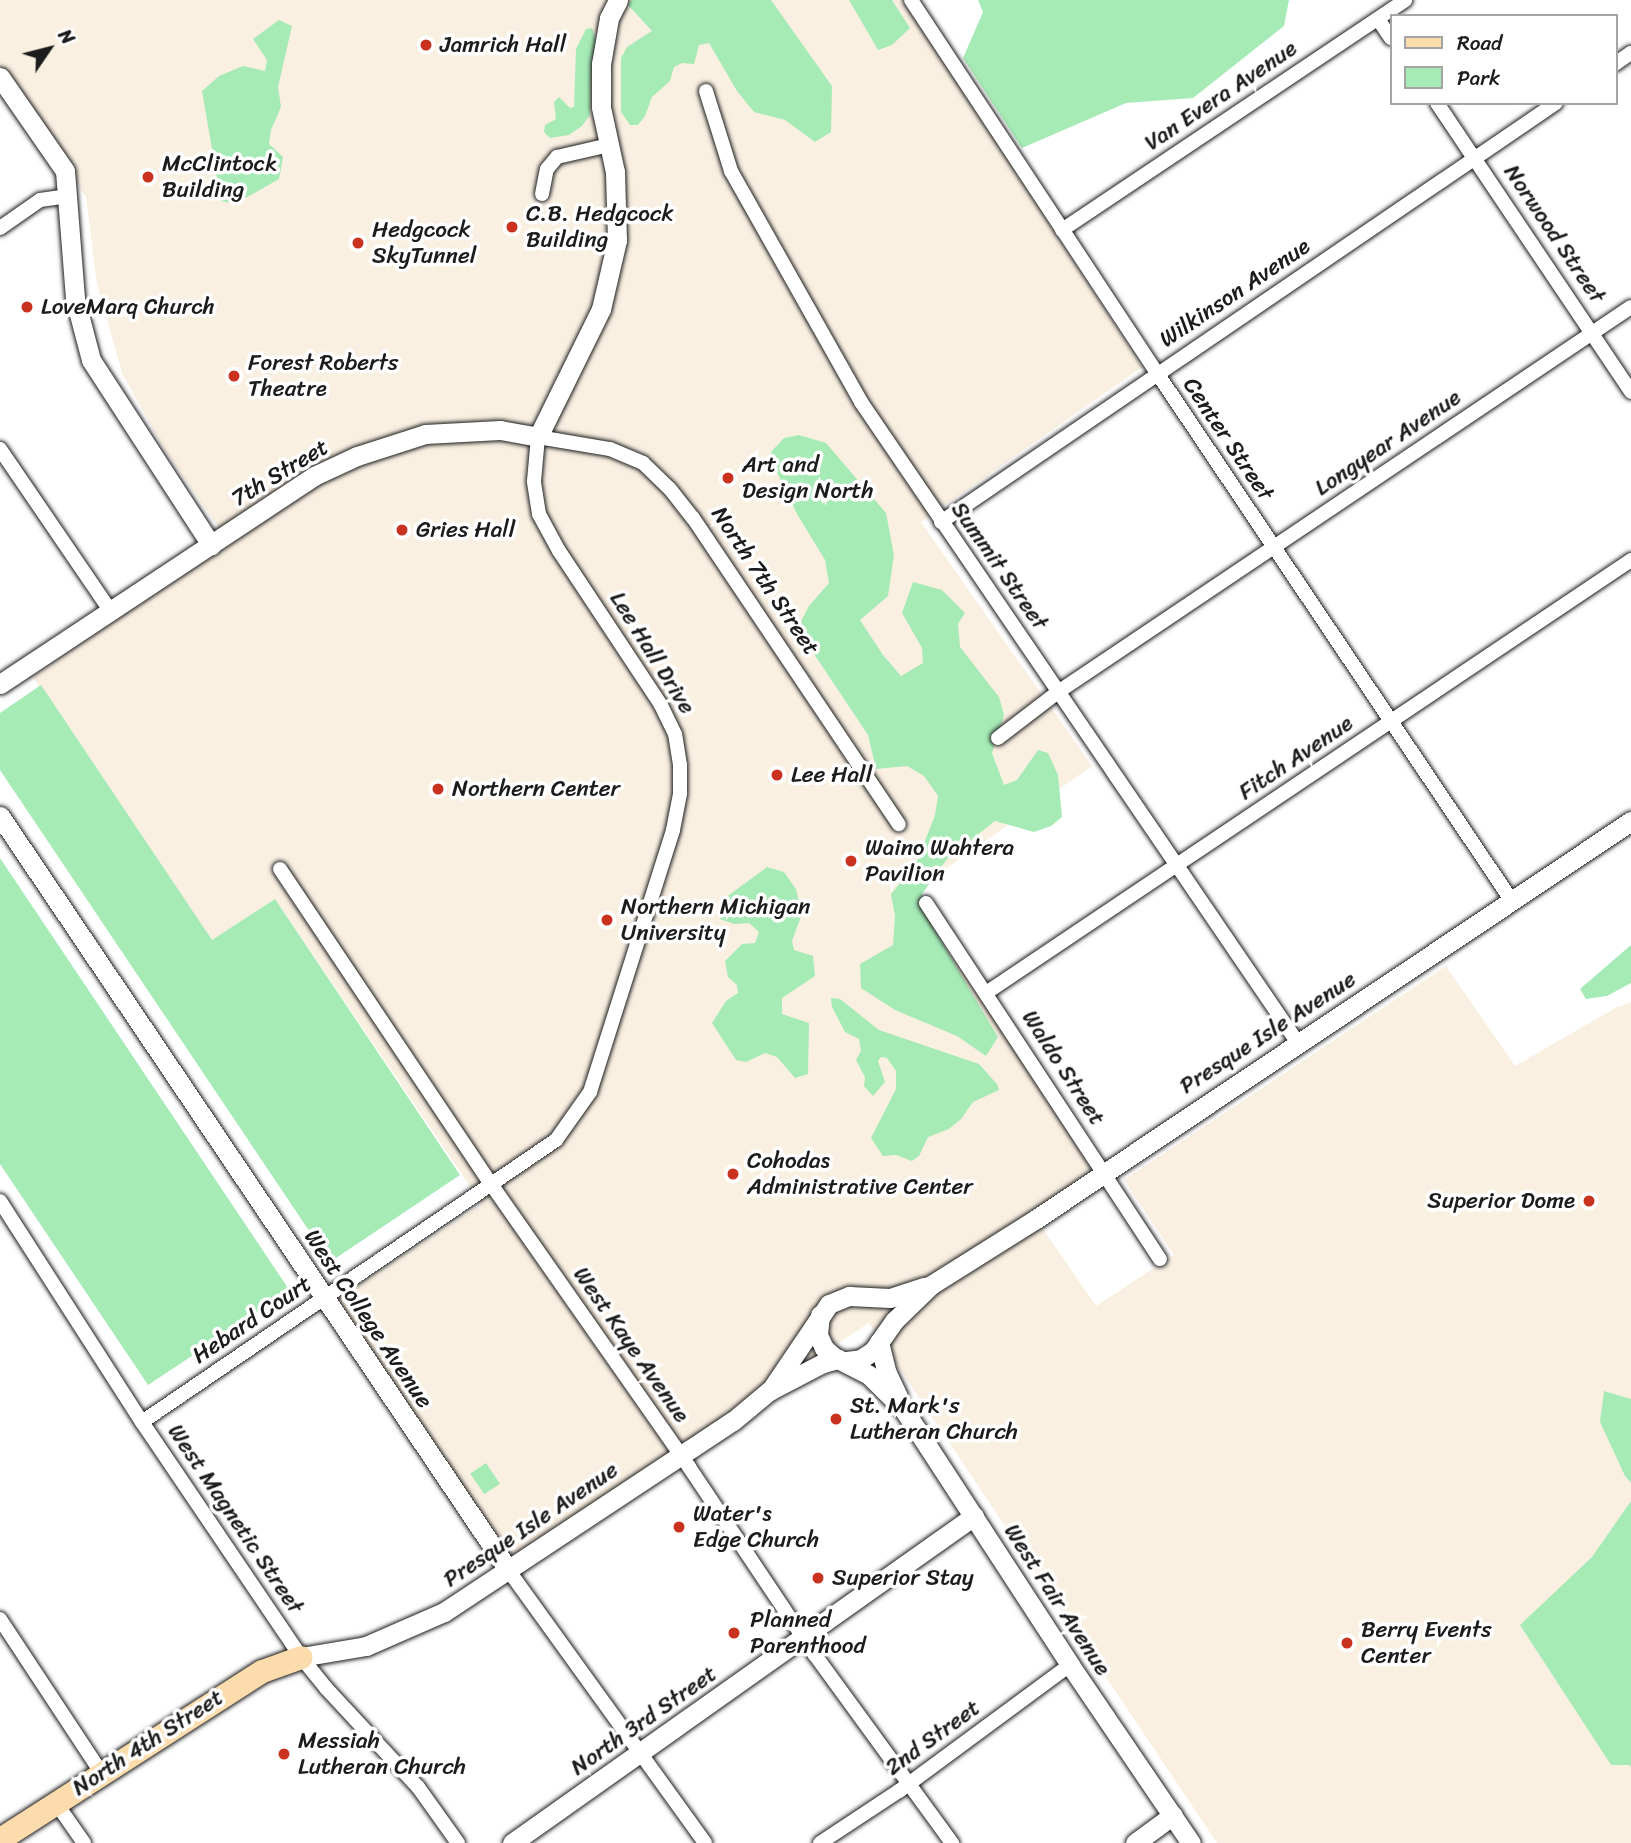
<!DOCTYPE html>
<html>
<head>
<meta charset="utf-8">
<style>
	body { margin:0 }
	#map { position:relative; width:1631px; height:1843px; overflow:hidden; background:#fff; font-family:Sriracha,sans-serif }
	div>[style] { position:absolute }
	[style*='--x'] { left:calc(var(--x)*1px); top:calc(var(--y)*1px); width:calc(var(--w)*1px); rotate:calc(var(--a)*1deg) }
	.built>* { inset:0; background:#faf0e2 }
	.green>* { inset:0; background:#a6eab6; transform-origin:0 0 }
	.roads { filter:drop-shadow(0 0 2px #1c1c1c) drop-shadow(0 0 2px #1c1c1c) }
	.street>* { height:14px; margin:-7px; padding:0 7px; transform-origin:7px; border-radius:7px; background:#fff }
	.secondary>* { height:19px; margin:-9.5px; padding:0 9.5px; transform-origin:9.5px; border-radius:9.5px; background:#fff }
	.primary>* { height:23px; margin:-11.5px; padding:0 11.5px; transform-origin:11.5px; border-radius:11.5px; background:#fcdcac }
	.dots>* { width:19px; height:19px; translate:-50% -50%; box-sizing:border-box; border:4px solid #fff; border-radius:50% }
	span { translate:-50% -50%; white-space:nowrap; text-align:center; line-height:1.15; -webkit-text-stroke:7px #fff; paint-order:stroke }
	.poi-label { font-size:23px; color:#1c1c1c }
	.left { translate:0 -50%; text-align:left }
	.right { translate:-100% -50%; text-align:right }
	.street-label { font-size:23px; color:#1c1c1c }
	.legend { position:absolute; left:1390px; top:14px; width:228px; height:91px; box-sizing:border-box; background:#fff; border:2px solid #a4a4a4; margin:0; padding:9px 12px; list-style:none; font-size:21px; color:#1c1c1c }
	.legend li { display:flex; align-items:center; gap:14px; height:35px }
	.legend b { width:35px; border:2px solid #a4a4a4 }
	.north { position:absolute; left:14px; top:14px; width:70px; height:70px; -webkit-text-stroke:5px #fff; paint-order:stroke; rotate:55deg; font-size:19px; font-weight:700; line-height:28px; text-align:center; color:#1c1c1c }
	.north::after { content:''; display:block; margin:auto; width:24px; height:32px; background:#1c1c1c; clip-path:polygon(50% 0,100% 100%,50% 72%,0 100%) }
</style>
</head>
<body>
<div id="map">
	<div class="built">
		<div style="clip-path:polygon(0 0,904px 0,1142px 367px,921px 522px,1092px 766px,907px 896px,1104px 1171px,1036px 1219px,1096px 1306px,1174px 1255px,1124px 1180px,1446px 966px,1515px 1066px,1617px 1007px,1631px 1002px,1631px 1843px,1217px 1843px,869px 1323px,511px 1560px,331px 1303px,482px 1204px,275px 899px,212px 941px,33px 677px,228px 541px,164px 449px,122px 373px,97px 284px,86px 197px,0 67px)"></div>
	</div>
	<div class="green">
		<div style="clip-path:polygon(631px 0,771px 0,832px 86px,831px 132px,815px 142px,785px 120px,754px 112px,737px 91px,709px 43px,699px 45px,694px 64px,682px 63px,674px 67px,670px 81px,652px 97px,645px 116px,638px 125px,630px 125px,621px 112px,621px 58px,627px 47px,652px 31px,628px 5px)"></div>
		<div style="clip-path:polygon(849px 0,892px 0,910px 28px,892px 45px,878px 50px)"></div>
		<div style="clip-path:polygon(978px 0,1289px 0,1284px 26px,1193px 98px,1126px 103px,1022px 148px,963px 58px,983px 12px)"></div>
		<div style="clip-path:polygon(279px 20px,292px 26px,278px 87px,281px 107px,271px 130px,269px 144px,283px 157px,279px 179px,235px 204px,221px 201px,202px 91px,219px 76px,243px 66px,265px 71px,267px 60px,253px 39px)"></div>
		<div style="clip-path:polygon(592px 28px,597px 43px,591px 76px,590px 115px,582px 126px,569px 135px,550px 138px,544px 132px,545px 125px,556px 119px,554px 102px,559px 97px,570px 108px,574px 107px,576px 49px,586px 29px)"></div>
		<div style="clip-path:polygon(799px 435px,826px 443px,886px 513px,894px 555px,888px 596px,860px 620px,883px 655px,901px 676px,923px 663px,922px 648px,902px 613px,913px 582px,942px 590px,965px 613px,958px 624px,960px 647px,999px 697px,1004px 715px,992px 753px,1004px 785px,1017px 780px,1038px 750px,1048px 753px,1058px 775px,1062px 817px,1051px 826px,1034px 832px,995px 821px,947px 859px,922px 894px,928px 919px,998px 1037px,986px 1056px,957px 1036px,895px 1010px,861px 988px,860px 964px,893px 945px,895px 916px,891px 894px,916px 864px,935px 815px,938px 796px,924px 776px,907px 766px,876px 769px,868px 735px,802px 636px,800px 623px,809px 606px,829px 583px,825px 560px,797px 514px,776px 470px,771px 452px,784px 438px)"></div>
		<div style="clip-path:polygon(41px 685px,212px 940px,275px 899px,460px 1175px,330px 1262px,0 770px,0 713px)"></div>
		<div style="clip-path:polygon(0 858px,290px 1291px,148px 1385px,0 1164px)"></div>
		<div style="clip-path:polygon(767px 867px,784px 872px,796px 889px,802px 914px,792px 941px,794px 950px,813px 956px,815px 976px,782px 998px,782px 1014px,809px 1023px,808px 1074px,795px 1078px,777px 1057px,765px 1053px,746px 1062px,736px 1060px,712px 1023px,726px 1001px,738px 993px,737px 985px,728px 977px,725px 961px,742px 944px,755px 943px,759px 932px,749px 923px,734px 924px,720px 919px,725px 898px)"></div>
		<div style="clip-path:polygon(1631px 945px,1631px 983px,1607px 996px,1586px 999px,1580px 989px)"></div>
		<div style="clip-path:polygon(831px 998px,840px 999px,879px 1030px,979px 1064px,997px 1084px,999px 1090px,973px 1102px,961px 1119px,949px 1129px,928px 1137px,919px 1156px,912px 1161px,896px 1155px,883px 1156px,871px 1138px,896px 1089px,896px 1071px,887px 1058px,881px 1057px,878px 1061px,885px 1082px,873px 1096px,864px 1086px,865px 1077px,856px 1060px,861px 1051px,859px 1039px,845px 1032px,832px 1007px)"></div>
		<div style="clip-path:polygon(1604px 1391px,1631px 1399px,1631px 1483px,1625px 1476px,1600px 1422px)"></div>
		<div style="left:486px;top:1463px;width:25px;height:19px;rotate:56deg"></div>
		<div style="clip-path:polygon(1631px 1501px,1631px 1768px,1630px 1765px,1611px 1765px,1520px 1625px,1592px 1557px)"></div>
	</div>
	<div class="roads">
		<div class="street">
			<div style="--x:911;--y:0;--w:447;--a:56.6"></div>
			<div style="--x:1157;--y:373;--w:636;--a:56.09"></div>
			<div style="--x:1378;--y:19;--w:23;--a:56"></div>
			<div style="--x:1615;--y:64;--w:19;--a:-35"></div>
			<div style="--x:706;--y:91;--w:84;--a:72.6"></div>
			<div style="--x:731;--y:171;--w:265;--a:60.6"></div>
			<div style="--x:861;--y:402;--w:776;--a:55.72"></div>
			<div style="--x:1437;--y:103;--w:348;--a:56.1"></div>
			<div style="--x:542;--y:194;--w:25;--a:-79"></div>
			<div style="--x:547;--y:169;--w:16;--a:-50"></div>
			<div style="--x:557;--y:157;--w:53;--a:-13"></div>
			<div style="--x:0;--y:228;--w:49;--a:-35"></div>
			<div style="--x:40;--y:200;--w:27;--a:-8"></div>
			<div style="--x:1062;--y:230;--w:413;--a:-33.8"></div>
			<div style="--x:0;--y:449;--w:197;--a:55.7"></div>
			<div style="--x:941;--y:522;--w:744;--a:-34.27"></div>
			<div style="--x:998;--y:738;--w:76;--a:-37.5"></div>
			<div style="--x:1058;--y:692;--w:690;--a:-33.9"></div>
			<div style="--x:280;--y:869;--w:379;--a:56.2"></div>
			<div style="--x:491;--y:1184;--w:345;--a:55"></div>
			<div style="--x:689;--y:1467;--w:226;--a:56.2"></div>
			<div style="--x:815;--y:1655;--w:233;--a:53.9"></div>
			<div style="--x:926;--y:903;--w:426;--a:56.7"></div>
			<div style="--x:986;--y:993;--w:777;--a:-33.87"></div>
			<div style="--x:0;--y:1201;--w:263;--a:57.3"></div>
			<div style="--x:142;--y:1422;--w:284;--a:55.9"></div>
			<div style="--x:301;--y:1657;--w:40;--a:51"></div>
			<div style="--x:326;--y:1688;--w:135;--a:47.1"></div>
			<div style="--x:418;--y:1787;--w:69;--a:54.5"></div>
			<div style="--x:142;--y:1422;--w:501;--a:-34.26"></div>
			<div style="--x:556;--y:1140;--w:59;--a:-54.7"></div>
			<div style="--x:590;--y:1092;--w:275;--a:-72.4"></div>
			<div style="--x:673;--y:830;--w:38;--a:-79"></div>
			<div style="--x:680;--y:793;--w:28;--a:-90"></div>
			<div style="--x:680;--y:765;--w:31;--a:-99"></div>
			<div style="--x:675;--y:734;--w:32;--a:-116"></div>
			<div style="--x:661;--y:705;--w:185;--a:-123.5"></div>
			<div style="--x:559;--y:551;--w:42;--a:-118.4"></div>
			<div style="--x:539;--y:514;--w:33;--a:-99"></div>
			<div style="--x:534;--y:481;--w:44;--a:-84.8"></div>
			<div style="--x:538;--y:437;--w:73;--a:9.5"></div>
			<div style="--x:610;--y:449;--w:36;--a:23"></div>
			<div style="--x:643;--y:463;--w:37;--a:44"></div>
			<div style="--x:670;--y:489;--w:37;--a:52"></div>
			<div style="--x:693;--y:518;--w:369;--a:56.1"></div>
			<div style="--x:509;--y:1571;--w:335;--a:54.2"></div>
			<div style="--x:0;--y:1619;--w:183;--a:56.6"></div>
			<div style="--x:56;--y:1803;--w:49;--a:55"></div>
			<div style="--x:820;--y:1843;--w:95;--a:-33.4"></div>
			<div style="--x:899;--y:1791;--w:212;--a:-36.4"></div>
		</div>
		<div class="secondary">
			<div style="--x:0;--y:77;--w:114;--a:55.3"></div>
			<div style="--x:65;--y:171;--w:128;--a:85.5"></div>
			<div style="--x:75;--y:299;--w:63;--a:75.3"></div>
			<div style="--x:91;--y:360;--w:221;--a:57"></div>
			<div style="--x:0;--y:684;--w:377;--a:-33.5"></div>
			<div style="--x:314;--y:476;--w:47;--a:-24.9"></div>
			<div style="--x:357;--y:456;--w:71;--a:-17.9"></div>
			<div style="--x:425;--y:434;--w:75;--a:-3.1"></div>
			<div style="--x:500;--y:430;--w:39;--a:10"></div>
			<div style="--x:538;--y:437;--w:143;--a:-63.8"></div>
			<div style="--x:601;--y:309;--w:71;--a:-76.9"></div>
			<div style="--x:617;--y:240;--w:68;--a:-91.7"></div>
			<div style="--x:615;--y:172;--w:66;--a:-102.2"></div>
			<div style="--x:601;--y:107;--w:43;--a:-90"></div>
			<div style="--x:601;--y:64;--w:47;--a:-80.1"></div>
			<div style="--x:609;--y:18;--w:20;--a:-63"></div>
			<div style="--x:0;--y:816;--w:911;--a:56.01"></div>
			<div style="--x:820;--y:1315;--w:20;--a:96"></div>
			<div style="--x:818;--y:1335;--w:14;--a:65"></div>
			<div style="--x:824;--y:1348;--w:13;--a:42"></div>
			<div style="--x:834;--y:1357;--w:39;--a:27"></div>
			<div style="--x:869;--y:1375;--w:49;--a:45"></div>
			<div style="--x:904;--y:1410;--w:304;--a:56.9"></div>
			<div style="--x:1070;--y:1665;--w:215;--a:55.8"></div>
			<div style="--x:879;--y:1342;--w:32;--a:76"></div>
			<div style="--x:887;--y:1373;--w:26;--a:65"></div>
			<div style="--x:847;--y:1361;--w:14;--a:-8"></div>
			<div style="--x:861;--y:1359;--w:14;--a:-34"></div>
			<div style="--x:873;--y:1351;--w:37;--a:-55"></div>
			<div style="--x:894;--y:1321;--w:52;--a:-44.2"></div>
			<div style="--x:931;--y:1285;--w:124;--a:-32.2"></div>
			<div style="--x:1036;--y:1219;--w:716;--a:-33.78"></div>
			<div style="--x:770;--y:1391;--w:105;--a:-55.9"></div>
			<div style="--x:829;--y:1304;--w:22;--a:-22"></div>
			<div style="--x:849;--y:1296;--w:41;--a:2.8"></div>
			<div style="--x:890;--y:1298;--w:36;--a:-18"></div>
			<div style="--x:301;--y:1657;--w:66;--a:-9.6"></div>
			<div style="--x:366;--y:1646;--w:85;--a:-23.6"></div>
			<div style="--x:444;--y:1612;--w:346;--a:-33.5"></div>
			<div style="--x:733;--y:1421;--w:47;--a:-39.8"></div>
			<div style="--x:769;--y:1391;--w:61;--a:-27.4"></div>
			<div style="--x:823;--y:1363;--w:16;--a:-15"></div>
			<div style="--x:512;--y:1843;--w:566;--a:-35.29"></div>
			<div style="--x:1135;--y:1843;--w:47;--a:-36.4"></div>
		</div>
		<div class="primary">
			<div style="--x:0;--y:1839;--w:311;--a:-32.7"></div>
			<div style="--x:262;--y:1671;--w:41;--a:-19.7"></div>
		</div>
	</div>
	<div class="dots">
		<div style="left:426px;top:45px;background:#c8321e"></div>
		<div style="left:148px;top:177px;background:#c8321e"></div>
		<div style="left:512px;top:227px;background:#c8321e"></div>
		<div style="left:358px;top:243px;background:#c8321e"></div>
		<div style="left:27px;top:307px;background:#c8321e"></div>
		<div style="left:234px;top:376px;background:#c8321e"></div>
		<div style="left:728px;top:478px;background:#c8321e"></div>
		<div style="left:402px;top:530px;background:#c8321e"></div>
		<div style="left:777px;top:775px;background:#c8321e"></div>
		<div style="left:438px;top:789px;background:#c8321e"></div>
		<div style="left:851px;top:861px;background:#c8321e"></div>
		<div style="left:607px;top:920px;background:#c8321e"></div>
		<div style="left:733px;top:1174px;background:#c8321e"></div>
		<div style="left:1589px;top:1201px;background:#c8321e"></div>
		<div style="left:836px;top:1419px;background:#c8321e"></div>
		<div style="left:679px;top:1527px;background:#c8321e"></div>
		<div style="left:818px;top:1578px;background:#c8321e"></div>
		<div style="left:734px;top:1633px;background:#c8321e"></div>
		<div style="left:1347px;top:1643px;background:#c8321e"></div>
		<div style="left:284px;top:1754px;background:#c8321e"></div>
	</div>
	<div class="poi-label">
		<span class="left" style="left:440px;top:45px">Jamrich Hall</span>
		<span class="left" style="left:162px;top:177px">McClintock<br>Building</span>
		<span class="left" style="left:526px;top:227px">C.B. Hedgcock<br>Building</span>
		<span class="left" style="left:372px;top:243px">Hedgcock<br>SkyTunnel</span>
		<span class="left" style="left:41px;top:307px">LoveMarq Church</span>
		<span class="left" style="left:248px;top:376px">Forest Roberts<br>Theatre</span>
		<span class="left" style="left:742px;top:478px">Art and<br>Design North</span>
		<span class="left" style="left:416px;top:530px">Gries Hall</span>
		<span class="left" style="left:791px;top:775px">Lee Hall</span>
		<span class="left" style="left:452px;top:789px">Northern Center</span>
		<span class="left" style="left:865px;top:861px">Waino Wahtera<br>Pavilion</span>
		<span class="left" style="left:621px;top:920px">Northern Michigan<br>University</span>
		<span class="left" style="left:747px;top:1174px">Cohodas<br>Administrative Center</span>
		<span class="right" style="left:1575px;top:1201px">Superior Dome</span>
		<span class="left" style="left:850px;top:1419px">St. Mark's<br>Lutheran Church</span>
		<span class="left" style="left:693px;top:1527px">Water's<br>Edge Church</span>
		<span class="left" style="left:832px;top:1578px">Superior Stay</span>
		<span class="left" style="left:750px;top:1633px">Planned<br>Parenthood</span>
		<span class="left" style="left:1361px;top:1643px">Berry Events<br>Center</span>
		<span class="left" style="left:298px;top:1754px">Messiah<br>Lutheran Church</span>
	</div>
	<div class="street-label">
		<span style="left:1221px;top:96px;rotate:-34deg">Van Evera Avenue</span>
		<span style="left:1554px;top:234px;rotate:56deg">Norwood Street</span>
		<span style="left:1235px;top:293px;rotate:-34deg">Wilkinson Avenue</span>
		<span style="left:1228px;top:439px;rotate:56deg">Center Street</span>
		<span style="left:1388px;top:443px;rotate:-34deg">Longyear Avenue</span>
		<span style="left:280px;top:473px;rotate:-31deg">7th Street</span>
		<span style="left:999px;top:566px;rotate:55deg">Summit Street</span>
		<span style="left:765px;top:581px;rotate:56deg">North 7th Street</span>
		<span style="left:652px;top:653px;rotate:58deg">Lee Hall Drive</span>
		<span style="left:1296px;top:758px;rotate:-34deg">Fitch Avenue</span>
		<span style="left:1268px;top:1033px;rotate:-33deg">Presque Isle Avenue</span>
		<span style="left:1063px;top:1068px;rotate:57deg">Waldo Street</span>
		<span style="left:368px;top:1319px;rotate:56deg">West College Avenue</span>
		<span style="left:252px;top:1320px;rotate:-34deg">Hebard Court</span>
		<span style="left:631px;top:1345px;rotate:55deg">West Kaye Avenue</span>
		<span style="left:235px;top:1519px;rotate:56deg">West Magnetic Street</span>
		<span style="left:531px;top:1525px;rotate:-34deg">Presque Isle Avenue</span>
		<span style="left:1057px;top:1600px;rotate:57deg">West Fair Avenue</span>
		<span style="left:644px;top:1721px;rotate:-35deg">North 3rd Street</span>
		<span style="left:933px;top:1738px;rotate:-36deg">2nd Street</span>
		<span style="left:148px;top:1743px;rotate:-33deg">North 4th Street</span>
	</div>
	<ul class="legend">
	<li><b style="height:9px;background:#fcdcac"></b>Road</li>
	<li><b style="height:19px;background:#a6eab6"></b>Park</li>
	</ul>
	<div class="north">N</div>
</div>
</body>
</html>
